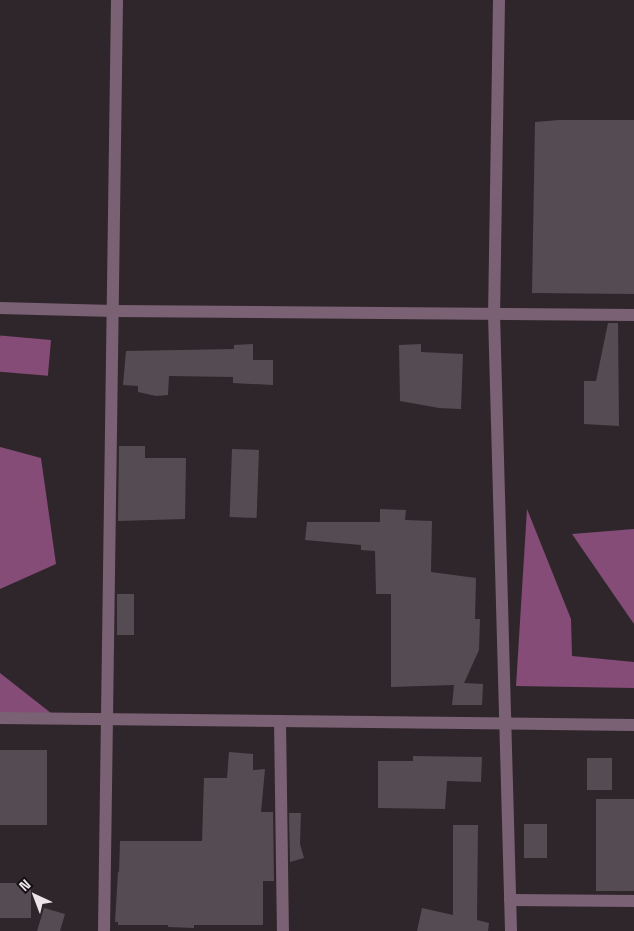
<!DOCTYPE html>
<html>
<head>
<meta charset="utf-8">
<style>
	body { margin:0 }
	#map { position:relative; width:634px; height:931px; overflow:hidden; background:#2f262c; font-family:"Space Grotesk",sans-serif }
	div>[style] { position:absolute }
	[style*='--x'] { left:calc(var(--x)*1px); top:calc(var(--y)*1px); width:calc(var(--w)*1px); rotate:calc(var(--a)*1deg) }
	.forest>* { inset:0; background:#854c77; transform-origin:0 0 }
	.building>* { inset:0; background:#554b52; transform-origin:0 0 }
	.minor>* { height:12px; margin:-6px; padding:0 6px; transform-origin:6px; border-radius:6px; background:#7b6174 }
	span { translate:-50% -50%; white-space:nowrap; text-align:center; line-height:1.15; -webkit-text-stroke:4px #141013; paint-order:stroke }
	.north { position:absolute; left:10px; top:871px; width:50px; height:50px; -webkit-text-stroke:4px #141013; paint-order:stroke; rotate:317deg; font-size:14px; font-weight:700; line-height:20px; text-align:center; color:#ebe5ea }
	.north::after { content:''; display:block; margin:auto; width:18px; height:22px; background:#ebe5ea; clip-path:polygon(50% 0,100% 100%,50% 72%,0 100%) }
</style>
</head>
<body>
<div id="map">
	<div class="forest">
		<div style="left:51px;top:340px;width:36px;height:51px;rotate:95deg"></div>
		<div style="clip-path:polygon(0 447px,41px 458px,56px 564px,0 589px)"></div>
		<div style="clip-path:polygon(527px 509px,571px 619px,572px 656px,634px 662px,634px 688px,516px 686px)"></div>
		<div style="clip-path:polygon(634px 529px,634px 624px,572px 534px)"></div>
		<div style="clip-path:polygon(0 673px,56px 717px,0 717px)"></div>
	</div>
	<div class="building">
		<div style="clip-path:polygon(559px 120px,634px 120px,634px 294px,532px 293px,535px 122px)"></div>
		<div style="clip-path:polygon(608px 323px,618px 323px,619px 426px,584px 424px,584px 381px,596px 381px)"></div>
		<div style="clip-path:polygon(253px 344px,253px 360px,273px 360px,273px 385px,233px 383px,233px 377px,169px 376px,168px 395px,156px 396px,138px 392px,138px 386px,123px 385px,126px 351px,234px 349px,234px 345px)"></div>
		<div style="clip-path:polygon(421px 344px,421px 352px,463px 354px,461px 409px,439px 408px,400px 401px,399px 345px)"></div>
		<div style="clip-path:polygon(119px 446px,145px 446px,145px 458px,186px 458px,185px 519px,118px 521px)"></div>
		<div style="left:232px;top:449px;width:27px;height:68px;rotate:2deg"></div>
		<div style="clip-path:polygon(380px 509px,406px 510px,405px 520px,432px 521px,431px 572px,476px 578px,475px 619px,480px 619px,479px 650px,464px 683px,483px 684px,482px 705px,452px 705px,454px 685px,391px 687px,391px 594px,376px 594px,375px 551px,361px 550px,361px 545px,305px 540px,307px 522px,380px 522px)"></div>
		<div style="left:117px;top:594px;width:17px;height:41px"></div>
		<div style="left:0;top:750px;width:47px;height:75px"></div>
		<div style="clip-path:polygon(229px 752px,253px 754px,253px 770px,265px 769px,261px 812px,273px 812px,274px 881px,263px 881px,263px 925px,194px 925px,194px 928px,168px 927px,168px 925px,118px 925px,118px 922px,115px 922px,118px 872px,119px 872px,120px 841px,202px 841px,204px 778px,227px 778px)"></div>
		<div style="clip-path:polygon(413px 756px,482px 757px,481px 782px,447px 781px,445px 809px,378px 808px,378px 761px,413px 761px)"></div>
		<div style="left:587px;top:758px;width:25px;height:32px"></div>
		<div style="left:596px;top:799px;width:38px;height:92px"></div>
		<div style="clip-path:polygon(289px 813px,301px 813px,300px 844px,304px 858px,290px 862px)"></div>
		<div style="left:524px;top:824px;width:23px;height:34px"></div>
		<div style="clip-path:polygon(453px 825px,478px 825px,477px 920px,489px 923px,488px 931px,417px 931px,422px 908px,453px 915px)"></div>
		<div style="left:0;top:883px;width:31px;height:35px"></div>
		<div style="clip-path:polygon(44px 908px,65px 914px,60px 931px,37px 931px)"></div>
	</div>
	<div class="minor">
		<div style="--x:499;--y:0;--w:314;--a:90.9"></div>
		<div style="--x:494;--y:314;--w:617;--a:88.42"></div>
		<div style="--x:0;--y:308;--w:113;--a:1.5"></div>
		<div style="--x:113;--y:311;--w:521;--a:0.44"></div>
		<div style="--x:0;--y:718;--w:634;--a:0.63"></div>
		<div style="--x:280;--y:721;--w:210;--a:89.2"></div>
		<div style="--x:510;--y:900;--w:124;--a:0.5"></div>
		<div style="--x:104;--y:931;--w:931;--a:-89.2"></div>
	</div>
	<div class="north">N</div>
</div>
</body>
</html>
